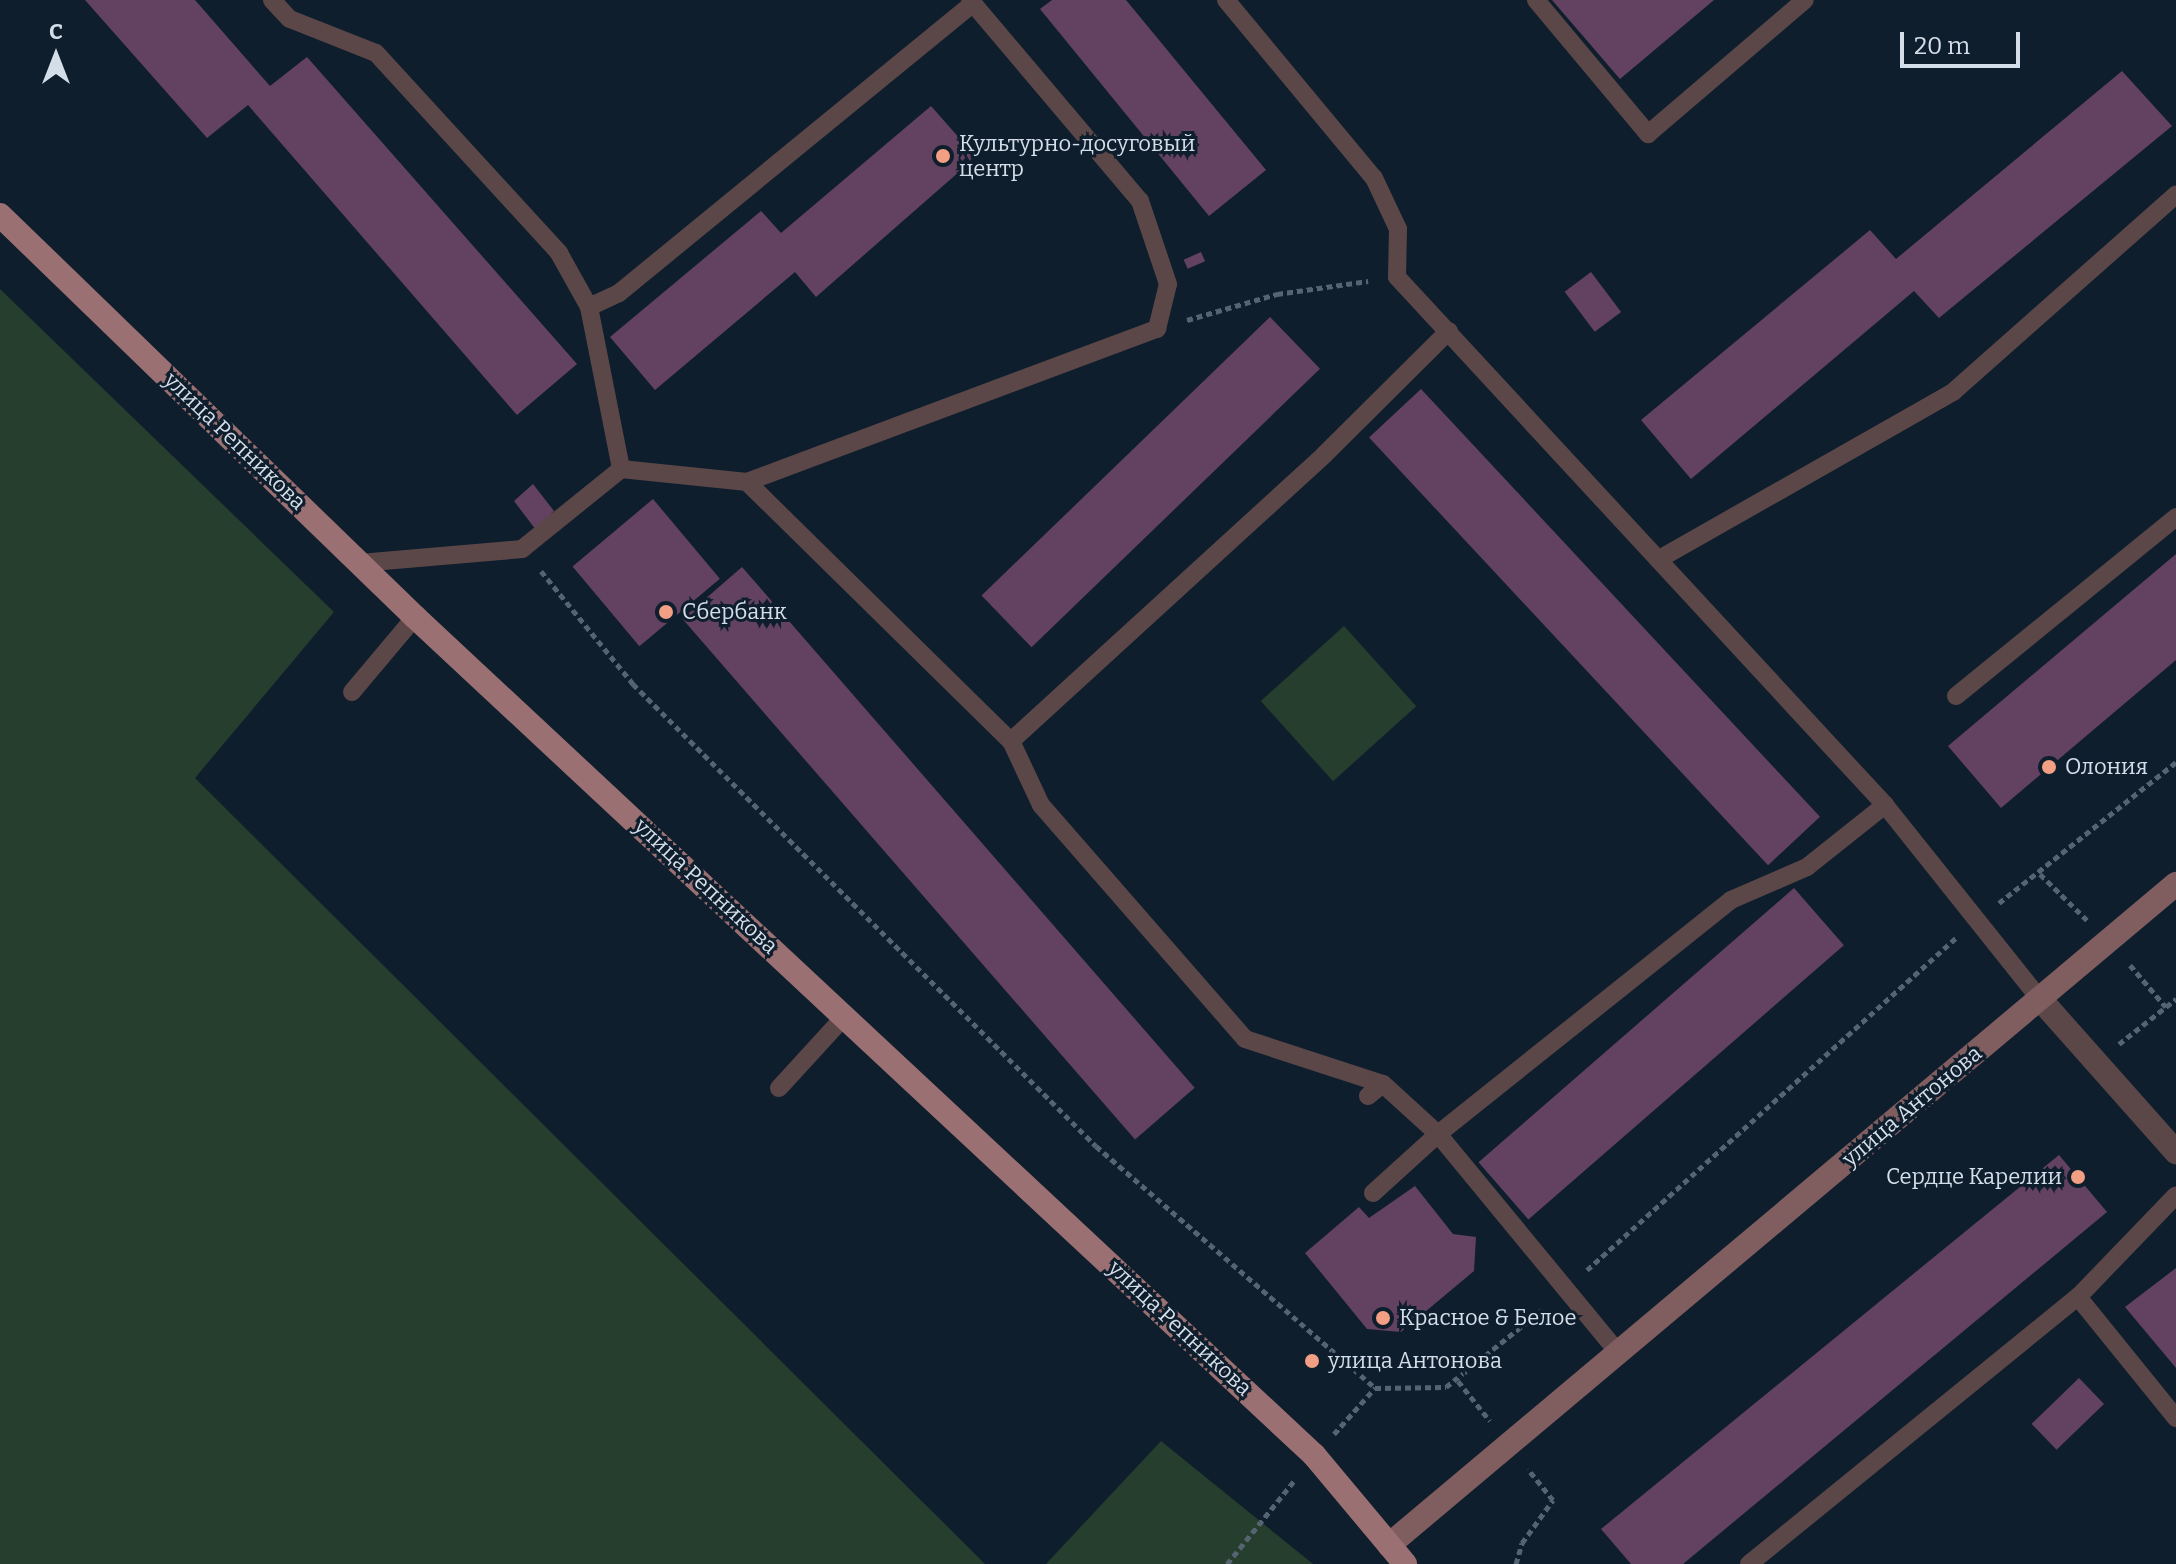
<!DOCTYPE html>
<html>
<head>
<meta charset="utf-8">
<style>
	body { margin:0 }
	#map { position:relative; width:2176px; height:1564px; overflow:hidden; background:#0f1e2d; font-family:Bitter,serif }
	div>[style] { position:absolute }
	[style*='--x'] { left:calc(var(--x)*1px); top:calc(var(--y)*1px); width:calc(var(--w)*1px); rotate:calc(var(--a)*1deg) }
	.green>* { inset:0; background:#263e2d; transform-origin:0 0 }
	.building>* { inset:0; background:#634261; transform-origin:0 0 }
	.path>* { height:5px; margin-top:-2.5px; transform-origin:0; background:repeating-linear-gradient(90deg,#566370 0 6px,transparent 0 10px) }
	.lane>* { height:18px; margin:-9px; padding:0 9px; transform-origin:9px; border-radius:9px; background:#5c4748 }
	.street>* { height:24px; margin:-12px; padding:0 12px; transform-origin:12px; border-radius:12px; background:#5c4748 }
	.secondary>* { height:24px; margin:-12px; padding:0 12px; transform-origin:12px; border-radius:12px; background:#805e60 }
	.primary>* { height:24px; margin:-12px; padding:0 12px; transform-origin:12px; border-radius:12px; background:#9b7072 }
	.dots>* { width:22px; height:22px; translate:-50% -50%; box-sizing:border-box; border:4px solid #0f1e2d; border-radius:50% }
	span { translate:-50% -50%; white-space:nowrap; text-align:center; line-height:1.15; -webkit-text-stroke:6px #0f1e2d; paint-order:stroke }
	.poi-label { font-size:22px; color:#d4dee8 }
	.left { translate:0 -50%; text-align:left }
	.right { translate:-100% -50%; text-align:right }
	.street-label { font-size:22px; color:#d4dee8 }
	.north { position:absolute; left:16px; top:16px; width:80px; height:80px; -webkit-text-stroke:6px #0f1e2d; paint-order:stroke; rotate:0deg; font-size:22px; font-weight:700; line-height:32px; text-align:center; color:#d4dee8 }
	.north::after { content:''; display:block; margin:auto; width:28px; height:36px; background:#d4dee8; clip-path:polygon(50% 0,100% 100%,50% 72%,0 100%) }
	.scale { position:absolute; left:1900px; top:32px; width:120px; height:36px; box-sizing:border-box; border:4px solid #d4dee8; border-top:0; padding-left:10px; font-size:24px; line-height:28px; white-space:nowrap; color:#d4dee8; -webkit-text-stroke:6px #0f1e2d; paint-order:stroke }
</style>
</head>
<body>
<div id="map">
	<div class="green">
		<div style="clip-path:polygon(0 289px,334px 612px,195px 778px,985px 1564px,0 1564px)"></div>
		<div style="left:1344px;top:626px;width:108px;height:112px;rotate:48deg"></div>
		<div style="clip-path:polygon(1161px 1441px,1313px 1564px,1046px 1564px)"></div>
	</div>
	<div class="building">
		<div style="clip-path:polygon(85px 0,195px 0,270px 86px,307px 57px,577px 364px,517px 415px,248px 105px,207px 138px)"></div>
		<div style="clip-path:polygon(1052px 0,1126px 0,1266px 170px,1209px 216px,1040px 9px)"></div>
		<div style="clip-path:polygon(1552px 0,1714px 0,1620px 79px)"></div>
		<div style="clip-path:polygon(2122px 71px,2172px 126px,1939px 318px,1914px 291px,1691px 479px,1641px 420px,1870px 230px,1896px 259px)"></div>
		<div style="clip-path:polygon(931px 106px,976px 157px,816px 297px,795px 272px,655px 390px,610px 337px,761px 211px,781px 233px)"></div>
		<div style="left:1201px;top:252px;width:10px;height:19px;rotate:66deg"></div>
		<div style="left:1591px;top:272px;width:50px;height:33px;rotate:53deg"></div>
		<div style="left:1270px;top:317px;width:72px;height:401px;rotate:46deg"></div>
		<div style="left:1421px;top:389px;width:585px;height:71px;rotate:47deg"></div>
		<div style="clip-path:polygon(533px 484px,554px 511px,536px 530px,514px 501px)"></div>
		<div style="left:653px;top:499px;width:104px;height:105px;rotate:50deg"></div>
		<div style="clip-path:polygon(2176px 554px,2176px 660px,2001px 808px,1948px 746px)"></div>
		<div style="left:742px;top:567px;width:690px;height:79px;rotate:49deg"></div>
		<div style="left:1794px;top:888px;width:76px;height:418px;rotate:49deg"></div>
		<div style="clip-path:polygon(2059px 1155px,2107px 1212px,1683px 1564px,1631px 1564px,1601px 1529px)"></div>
		<div style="clip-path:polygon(1415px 1186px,1453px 1234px,1476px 1237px,1474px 1271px,1401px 1332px,1367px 1329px,1305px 1253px,1359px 1207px,1369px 1218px)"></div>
		<div style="clip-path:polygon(2176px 1268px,2176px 1368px,2125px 1307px)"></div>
		<div style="left:2079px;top:1378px;width:36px;height:66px;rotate:46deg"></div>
	</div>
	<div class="path">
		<div style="--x:1187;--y:320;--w:94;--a:-16.1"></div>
		<div style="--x:1277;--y:294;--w:92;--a:-8.1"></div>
		<div style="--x:541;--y:571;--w:146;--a:50.8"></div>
		<div style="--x:633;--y:684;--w:654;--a:44.94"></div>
		<div style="--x:1096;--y:1146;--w:369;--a:40.9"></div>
		<div style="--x:1375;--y:1388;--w:71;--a:-0.8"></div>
		<div style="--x:1446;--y:1387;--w:124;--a:-38.8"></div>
		<div style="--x:2040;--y:874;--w:66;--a:44.4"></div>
		<div style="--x:1999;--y:903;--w:226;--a:-38.5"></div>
		<div style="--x:2130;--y:965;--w:55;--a:49.4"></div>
		<div style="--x:2119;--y:1044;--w:73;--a:-38.3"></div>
		<div style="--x:1587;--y:1270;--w:498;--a:-42"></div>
		<div style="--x:1458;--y:1381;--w:51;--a:51.3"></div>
		<div style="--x:1334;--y:1434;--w:62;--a:-48.3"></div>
		<div style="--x:1227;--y:1564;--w:107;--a:-51.1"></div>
		<div style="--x:1516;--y:1564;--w:22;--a:-74"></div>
		<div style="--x:1522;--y:1543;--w:53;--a:-54.2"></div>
		<div style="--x:1553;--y:1500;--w:40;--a:-129"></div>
	</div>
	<div class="lane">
		<div style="--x:272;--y:0;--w:26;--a:47"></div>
		<div style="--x:290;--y:19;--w:92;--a:21.6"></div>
		<div style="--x:376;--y:53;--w:271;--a:47.5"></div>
		<div style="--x:559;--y:253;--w:62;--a:60.9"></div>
		<div style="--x:589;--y:307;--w:165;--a:78.8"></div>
		<div style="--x:1226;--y:0;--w:231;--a:50.3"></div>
		<div style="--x:1374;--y:178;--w:56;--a:64.8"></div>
		<div style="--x:1398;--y:229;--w:48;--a:91.2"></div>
		<div style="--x:1397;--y:277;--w:719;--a:47.25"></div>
		<div style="--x:1885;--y:805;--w:248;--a:51.4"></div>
		<div style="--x:1536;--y:0;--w:175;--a:50.1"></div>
		<div style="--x:1648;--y:134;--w:206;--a:-40.5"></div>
		<div style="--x:589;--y:307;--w:33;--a:-25"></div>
		<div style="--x:619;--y:293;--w:458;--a:-39.3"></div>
		<div style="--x:747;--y:482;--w:370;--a:44.5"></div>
		<div style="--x:1011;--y:741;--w:71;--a:64.9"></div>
		<div style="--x:1041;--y:805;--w:310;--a:48.9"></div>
		<div style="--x:1245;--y:1039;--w:145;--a:18.1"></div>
		<div style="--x:1661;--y:558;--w:336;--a:-29.6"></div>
		<div style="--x:1953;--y:392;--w:298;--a:-41.5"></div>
		<div style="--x:360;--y:563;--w:163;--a:-4.9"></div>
		<div style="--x:522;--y:549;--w:127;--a:-38.9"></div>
		<div style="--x:621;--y:469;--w:127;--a:5.9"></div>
		<div style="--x:747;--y:482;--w:438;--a:-20.5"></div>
		<div style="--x:1157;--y:329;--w:46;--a:-76.3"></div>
		<div style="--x:1168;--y:284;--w:88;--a:-108.6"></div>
		<div style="--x:1140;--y:201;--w:263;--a:-130.2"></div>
		<div style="--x:352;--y:692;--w:98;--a:-50"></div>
		<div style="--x:1956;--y:696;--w:284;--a:-39.1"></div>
		<div style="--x:1011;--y:741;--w:424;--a:-42.4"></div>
		<div style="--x:1324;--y:455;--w:176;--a:-44.8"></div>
		<div style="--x:779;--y:1088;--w:99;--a:-47.5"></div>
		<div style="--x:1368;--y:1096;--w:19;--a:-39"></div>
		<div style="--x:1383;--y:1084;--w:74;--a:42.3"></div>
		<div style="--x:1438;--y:1134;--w:375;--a:-38.6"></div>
		<div style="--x:1731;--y:900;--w:83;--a:-23.5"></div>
		<div style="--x:1807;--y:867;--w:100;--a:-38.5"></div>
		<div style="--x:1373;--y:1193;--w:88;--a:-42.2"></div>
		<div style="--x:1438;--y:1134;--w:283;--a:50.5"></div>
		<div style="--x:2078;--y:1297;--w:156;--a:51"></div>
		<div style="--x:1749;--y:1564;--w:424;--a:-39.1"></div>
		<div style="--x:2078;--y:1297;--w:141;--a:-46.1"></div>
	</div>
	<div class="street">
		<div style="--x:2040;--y:999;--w:205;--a:48.4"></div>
	</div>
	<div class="secondary">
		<div style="--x:1389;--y:1545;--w:1028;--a:-40.03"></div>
	</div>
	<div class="primary">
		<div style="--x:0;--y:215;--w:578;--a:44.09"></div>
		<div style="--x:415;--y:617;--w:1229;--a:42.99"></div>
		<div style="--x:1314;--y:1455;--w:142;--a:50.1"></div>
	</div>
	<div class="dots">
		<div style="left:943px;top:156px;background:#f39f84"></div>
		<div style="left:666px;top:612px;background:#f39f84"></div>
		<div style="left:2049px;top:767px;background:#f39f84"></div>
		<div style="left:2078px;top:1177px;background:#f39f84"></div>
		<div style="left:1383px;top:1318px;background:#f39f84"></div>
		<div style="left:1312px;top:1361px;background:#f39f84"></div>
	</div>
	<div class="poi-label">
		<span class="left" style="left:959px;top:156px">Культурно-досуговый<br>центр</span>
		<span class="left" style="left:682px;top:612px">Сбербанк</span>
		<span class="left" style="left:2065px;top:767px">Олония</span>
		<span class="right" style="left:2062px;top:1177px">Сердце Карелии</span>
		<span class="left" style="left:1399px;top:1318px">Красное &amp; Белое</span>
		<span class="left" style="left:1328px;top:1361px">улица Антонова</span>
	</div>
	<div class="street-label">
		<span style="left:235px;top:441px;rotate:44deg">улица Репникова</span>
		<span style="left:706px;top:886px;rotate:43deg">улица Репникова</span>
		<span style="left:1912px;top:1106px;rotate:-40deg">улица Антонова</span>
		<span style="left:1180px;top:1328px;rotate:43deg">улица Репникова</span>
	</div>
	<div class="north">С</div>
	<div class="scale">20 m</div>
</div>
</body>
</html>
